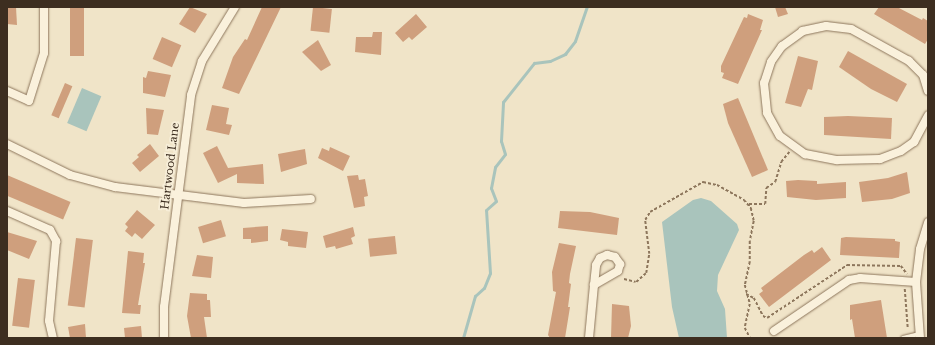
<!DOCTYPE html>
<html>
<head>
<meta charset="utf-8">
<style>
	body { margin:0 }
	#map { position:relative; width:935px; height:345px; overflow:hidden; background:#f0e4c8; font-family:"Libre Baskerville",serif }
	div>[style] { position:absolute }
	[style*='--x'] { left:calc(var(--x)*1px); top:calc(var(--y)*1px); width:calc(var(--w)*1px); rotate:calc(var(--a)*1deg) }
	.water>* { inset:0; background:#a9c4bc; transform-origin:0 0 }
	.stream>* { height:3px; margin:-1.5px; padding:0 1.5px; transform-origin:1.5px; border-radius:1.5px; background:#a9c4bc }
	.building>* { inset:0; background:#cf9f7d; transform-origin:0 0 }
	.path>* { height:1.5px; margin-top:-0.75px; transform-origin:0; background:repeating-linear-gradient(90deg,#8d765c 0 3px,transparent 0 5px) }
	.roads { filter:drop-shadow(0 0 1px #8d765c) drop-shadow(0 0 1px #8d765c) }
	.service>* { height:4px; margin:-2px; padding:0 2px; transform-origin:2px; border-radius:2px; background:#faf1dc }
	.minor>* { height:8px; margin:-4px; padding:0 4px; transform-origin:4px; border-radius:4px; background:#faf1dc }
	span { translate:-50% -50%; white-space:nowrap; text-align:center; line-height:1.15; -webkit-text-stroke:3.5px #f7eed8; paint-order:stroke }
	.street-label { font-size:11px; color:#3d2e20 }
	.frame { position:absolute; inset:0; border:8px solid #3d2e20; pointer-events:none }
</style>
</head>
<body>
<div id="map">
	<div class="water">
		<div style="left:82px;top:88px;width:21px;height:38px;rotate:23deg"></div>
		<div style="clip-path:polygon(701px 198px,711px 201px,737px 224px,739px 230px,718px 275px,717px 291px,725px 309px,727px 338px,679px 338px,672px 307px,662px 222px,693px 200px)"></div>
	</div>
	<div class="stream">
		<div style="--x:463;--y:338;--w:44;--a:-74.1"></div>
		<div style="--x:475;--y:296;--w:12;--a:-42"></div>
		<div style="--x:484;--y:288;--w:16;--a:-68"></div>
		<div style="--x:490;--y:273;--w:63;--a:-93.6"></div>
		<div style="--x:486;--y:210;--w:13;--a:-42"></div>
		<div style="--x:496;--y:201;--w:14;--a:-111"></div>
		<div style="--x:491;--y:188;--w:21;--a:-79"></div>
		<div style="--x:495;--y:167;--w:16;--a:-52"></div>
		<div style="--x:505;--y:154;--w:14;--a:-107"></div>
		<div style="--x:501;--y:141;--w:39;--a:-87"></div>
		<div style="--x:503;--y:102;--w:50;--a:-51.5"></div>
		<div style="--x:534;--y:63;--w:16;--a:-7"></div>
		<div style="--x:550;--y:61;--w:17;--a:-25"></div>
		<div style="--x:565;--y:54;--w:16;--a:-52"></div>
		<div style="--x:575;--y:41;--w:36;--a:-71"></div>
	</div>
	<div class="building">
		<div style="clip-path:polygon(7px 7px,16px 7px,17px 25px,7px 24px)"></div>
		<div style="left:70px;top:7px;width:14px;height:49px"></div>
		<div style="clip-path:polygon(190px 7px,207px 14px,195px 33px,179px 24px)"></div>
		<div style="clip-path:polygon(262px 7px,281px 7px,239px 94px,222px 88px,233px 57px,245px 39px,247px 40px)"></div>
		<div style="left:313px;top:7px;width:19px;height:24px;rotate:6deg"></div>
		<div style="clip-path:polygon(775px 7px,785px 7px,788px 14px,778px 17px)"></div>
		<div style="clip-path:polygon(879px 7px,897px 7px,922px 20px,923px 18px,928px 21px,928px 39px,925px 44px,874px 14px)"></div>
		<div style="clip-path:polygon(416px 14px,427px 27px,412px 40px,409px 37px,403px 42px,395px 33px)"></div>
		<div style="clip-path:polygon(748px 14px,763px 20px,760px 30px,762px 30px,738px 84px,722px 78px,724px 73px,721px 72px,721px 66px,744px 17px,747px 18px)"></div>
		<div style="clip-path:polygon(373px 32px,382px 32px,381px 55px,355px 52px,356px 37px,372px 37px)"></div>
		<div style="left:162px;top:37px;width:21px;height:24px;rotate:23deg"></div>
		<div style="clip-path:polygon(318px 40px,331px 65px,321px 71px,302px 52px)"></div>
		<div style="clip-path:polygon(848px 51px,907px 84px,897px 102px,871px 89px,839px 67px)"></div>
		<div style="clip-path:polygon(798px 56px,818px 61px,812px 90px,808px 89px,801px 107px,785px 103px)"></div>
		<div style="clip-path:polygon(148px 71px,171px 75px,165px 97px,143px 93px,143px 77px,146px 78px)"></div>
		<div style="left:65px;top:83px;width:8px;height:35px;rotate:23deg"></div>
		<div style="clip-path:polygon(738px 98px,768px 170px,752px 177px,728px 123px,723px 104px)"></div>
		<div style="clip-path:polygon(212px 105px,229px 108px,226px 124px,232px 125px,229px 135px,206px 130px)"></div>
		<div style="clip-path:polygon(146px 108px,164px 110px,158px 135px,147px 134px)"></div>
		<div style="clip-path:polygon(848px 116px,892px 118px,891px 139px,824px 135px,824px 117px)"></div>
		<div style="clip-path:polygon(150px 144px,159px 156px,140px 172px,132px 163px,139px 157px,137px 155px)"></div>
		<div style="clip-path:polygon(217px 146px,228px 168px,263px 164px,264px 184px,237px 183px,237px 174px,218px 183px,203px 153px)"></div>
		<div style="clip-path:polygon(330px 147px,350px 156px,343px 171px,318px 158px,322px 148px,329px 151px)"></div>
		<div style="clip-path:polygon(305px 149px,307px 164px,281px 172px,278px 154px)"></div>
		<div style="clip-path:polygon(907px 172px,910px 193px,892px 199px,862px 202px,859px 182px,888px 178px)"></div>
		<div style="left:7px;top:175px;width:69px;height:19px;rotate:23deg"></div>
		<div style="clip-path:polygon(358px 175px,359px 180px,365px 179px,368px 196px,364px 197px,365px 206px,354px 208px,347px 176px)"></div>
		<div style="clip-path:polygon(798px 180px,817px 181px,817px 184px,846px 182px,846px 198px,816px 200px,787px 197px,786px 181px)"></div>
		<div style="clip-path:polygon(137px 210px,155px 225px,142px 239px,135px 233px,132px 237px,125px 231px,128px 227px,125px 224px)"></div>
		<div style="clip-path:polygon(560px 211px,590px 212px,619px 218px,617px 235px,558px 228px)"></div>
		<div style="left:221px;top:220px;width:17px;height:24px;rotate:73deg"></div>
		<div style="clip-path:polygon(268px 226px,268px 241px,251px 243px,251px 239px,243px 239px,243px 228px)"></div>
		<div style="clip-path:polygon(353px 227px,355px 236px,351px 238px,353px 244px,336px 249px,335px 246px,326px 248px,323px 236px)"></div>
		<div style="clip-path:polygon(282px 229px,308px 232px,306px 248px,288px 246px,288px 242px,280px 240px)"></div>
		<div style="clip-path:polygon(7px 232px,37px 241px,29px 259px,7px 250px)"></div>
		<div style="left:395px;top:236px;width:18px;height:27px;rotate:84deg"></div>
		<div style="clip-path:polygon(846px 237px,895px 239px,895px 241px,900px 242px,899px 258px,840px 255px,841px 238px)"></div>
		<div style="left:76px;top:238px;width:17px;height:68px;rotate:7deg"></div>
		<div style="clip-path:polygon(559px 243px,576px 246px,570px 274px,569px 283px,571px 284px,568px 307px,570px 307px,565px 338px,550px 338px,548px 335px,556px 292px,553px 291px,552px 272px)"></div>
		<div style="clip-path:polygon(822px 247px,831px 260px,769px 307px,759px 294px,763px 291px,761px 288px,804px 255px,812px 250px,814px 253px)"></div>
		<div style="clip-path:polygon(128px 251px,144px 253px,143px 263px,145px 263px,138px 305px,141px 305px,140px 314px,122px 313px)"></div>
		<div style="clip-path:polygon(197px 255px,213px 257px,211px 278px,192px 276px)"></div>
		<div style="left:18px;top:278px;width:17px;height:48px;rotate:7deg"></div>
		<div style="clip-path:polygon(190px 293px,207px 294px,207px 300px,210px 300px,211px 317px,204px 317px,207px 338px,191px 338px,187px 316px)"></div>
		<div style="clip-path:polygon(881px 300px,887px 338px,855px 338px,852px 319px,850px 320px,850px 305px)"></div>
		<div style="clip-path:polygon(612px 304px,629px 306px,631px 326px,628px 338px,611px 338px)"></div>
		<div style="clip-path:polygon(85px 324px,86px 338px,70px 338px,68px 327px)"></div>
		<div style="clip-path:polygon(141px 326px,142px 338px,125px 338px,124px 328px)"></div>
	</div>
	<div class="path">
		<div style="--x:749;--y:204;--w:16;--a:0"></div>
		<div style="--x:765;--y:204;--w:16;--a:-86"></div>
		<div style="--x:766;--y:188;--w:11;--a:-34"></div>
		<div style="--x:775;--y:182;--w:21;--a:-73"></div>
		<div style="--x:781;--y:162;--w:13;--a:-51"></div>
		<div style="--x:624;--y:279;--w:12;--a:14"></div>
		<div style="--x:636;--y:282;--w:13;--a:-42"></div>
		<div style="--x:646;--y:273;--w:19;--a:-81"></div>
		<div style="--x:649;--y:254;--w:34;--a:-97"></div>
		<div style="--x:645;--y:220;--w:9;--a:-58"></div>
		<div style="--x:650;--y:212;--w:61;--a:-29.5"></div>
		<div style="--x:703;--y:182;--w:14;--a:12"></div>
		<div style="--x:717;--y:185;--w:31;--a:29"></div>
		<div style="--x:744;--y:200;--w:11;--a:49"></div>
		<div style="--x:751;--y:208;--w:13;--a:77"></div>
		<div style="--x:754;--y:221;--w:20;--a:101"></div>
		<div style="--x:750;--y:241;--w:21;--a:90"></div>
		<div style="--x:750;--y:262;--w:24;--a:102"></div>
		<div style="--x:745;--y:285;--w:20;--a:75"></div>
		<div style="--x:750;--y:304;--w:25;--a:102"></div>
		<div style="--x:745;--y:328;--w:11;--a:63"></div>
		<div style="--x:905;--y:289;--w:40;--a:85.7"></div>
		<div style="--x:746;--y:294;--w:9;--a:27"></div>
		<div style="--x:754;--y:298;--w:20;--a:63"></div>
		<div style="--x:763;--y:316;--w:4;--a:27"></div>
		<div style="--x:767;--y:318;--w:96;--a:-33.5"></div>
		<div style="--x:847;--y:265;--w:54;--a:1.1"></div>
		<div style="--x:901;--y:266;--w:10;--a:53"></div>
	</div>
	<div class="roads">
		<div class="service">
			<div style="--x:903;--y:338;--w:16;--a:-14"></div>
		</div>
		<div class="minor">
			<div style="--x:7;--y:91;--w:24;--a:24"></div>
			<div style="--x:29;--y:101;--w:50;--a:-72.6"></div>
			<div style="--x:44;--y:53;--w:46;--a:-90"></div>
			<div style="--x:928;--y:91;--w:17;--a:-107"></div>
			<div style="--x:923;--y:75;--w:20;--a:-135"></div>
			<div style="--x:909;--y:61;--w:66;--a:-151.1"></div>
			<div style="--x:851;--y:29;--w:25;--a:-173"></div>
			<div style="--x:826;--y:26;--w:24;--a:168"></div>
			<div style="--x:803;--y:31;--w:26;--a:144"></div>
			<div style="--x:782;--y:46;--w:19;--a:125"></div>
			<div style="--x:771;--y:62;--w:22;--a:108"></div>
			<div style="--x:764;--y:83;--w:30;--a:84"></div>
			<div style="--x:767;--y:113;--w:26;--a:61"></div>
			<div style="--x:780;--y:136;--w:31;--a:36"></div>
			<div style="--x:805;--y:154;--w:33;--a:11"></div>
			<div style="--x:837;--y:160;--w:43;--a:-1.3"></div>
			<div style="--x:880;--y:159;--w:22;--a:-21"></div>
			<div style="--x:901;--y:151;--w:16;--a:-35"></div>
			<div style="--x:914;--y:142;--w:30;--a:-62"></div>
			<div style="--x:7;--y:144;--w:70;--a:26.2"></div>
			<div style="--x:70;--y:175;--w:47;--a:14.9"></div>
			<div style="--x:115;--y:187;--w:130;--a:7.1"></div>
			<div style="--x:244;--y:203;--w:67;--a:-3.4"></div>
			<div style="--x:7;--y:211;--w:47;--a:23.8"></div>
			<div style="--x:50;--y:230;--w:13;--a:61"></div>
			<div style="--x:56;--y:241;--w:80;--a:95"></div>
			<div style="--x:49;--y:321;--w:17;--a:77"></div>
			<div style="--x:774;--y:331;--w:91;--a:-34.2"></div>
			<div style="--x:849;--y:280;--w:11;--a:-10"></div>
			<div style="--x:860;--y:278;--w:56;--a:4.1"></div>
			<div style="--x:164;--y:338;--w:31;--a:-90"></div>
			<div style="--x:164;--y:307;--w:214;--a:-82.7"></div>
			<div style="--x:191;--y:95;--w:36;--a:-72"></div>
			<div style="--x:202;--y:61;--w:63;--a:-58.6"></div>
			<div style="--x:589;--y:338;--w:53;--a:-84.6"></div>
			<div style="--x:594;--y:285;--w:20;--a:-84"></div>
			<div style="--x:596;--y:265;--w:8;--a:-60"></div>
			<div style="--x:600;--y:258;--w:8;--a:-23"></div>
			<div style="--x:607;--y:255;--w:8;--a:14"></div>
			<div style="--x:615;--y:257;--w:9;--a:54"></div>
			<div style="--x:620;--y:264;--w:7;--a:106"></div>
			<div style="--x:618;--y:271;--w:28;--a:150"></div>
			<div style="--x:920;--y:338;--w:56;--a:-94.1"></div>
			<div style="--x:916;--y:282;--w:33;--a:-83"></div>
			<div style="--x:920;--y:249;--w:28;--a:-73"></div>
		</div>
	</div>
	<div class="street-label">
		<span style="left:170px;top:166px;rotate:-83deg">Hartwood Lane</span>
	</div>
	<div class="frame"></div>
</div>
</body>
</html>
